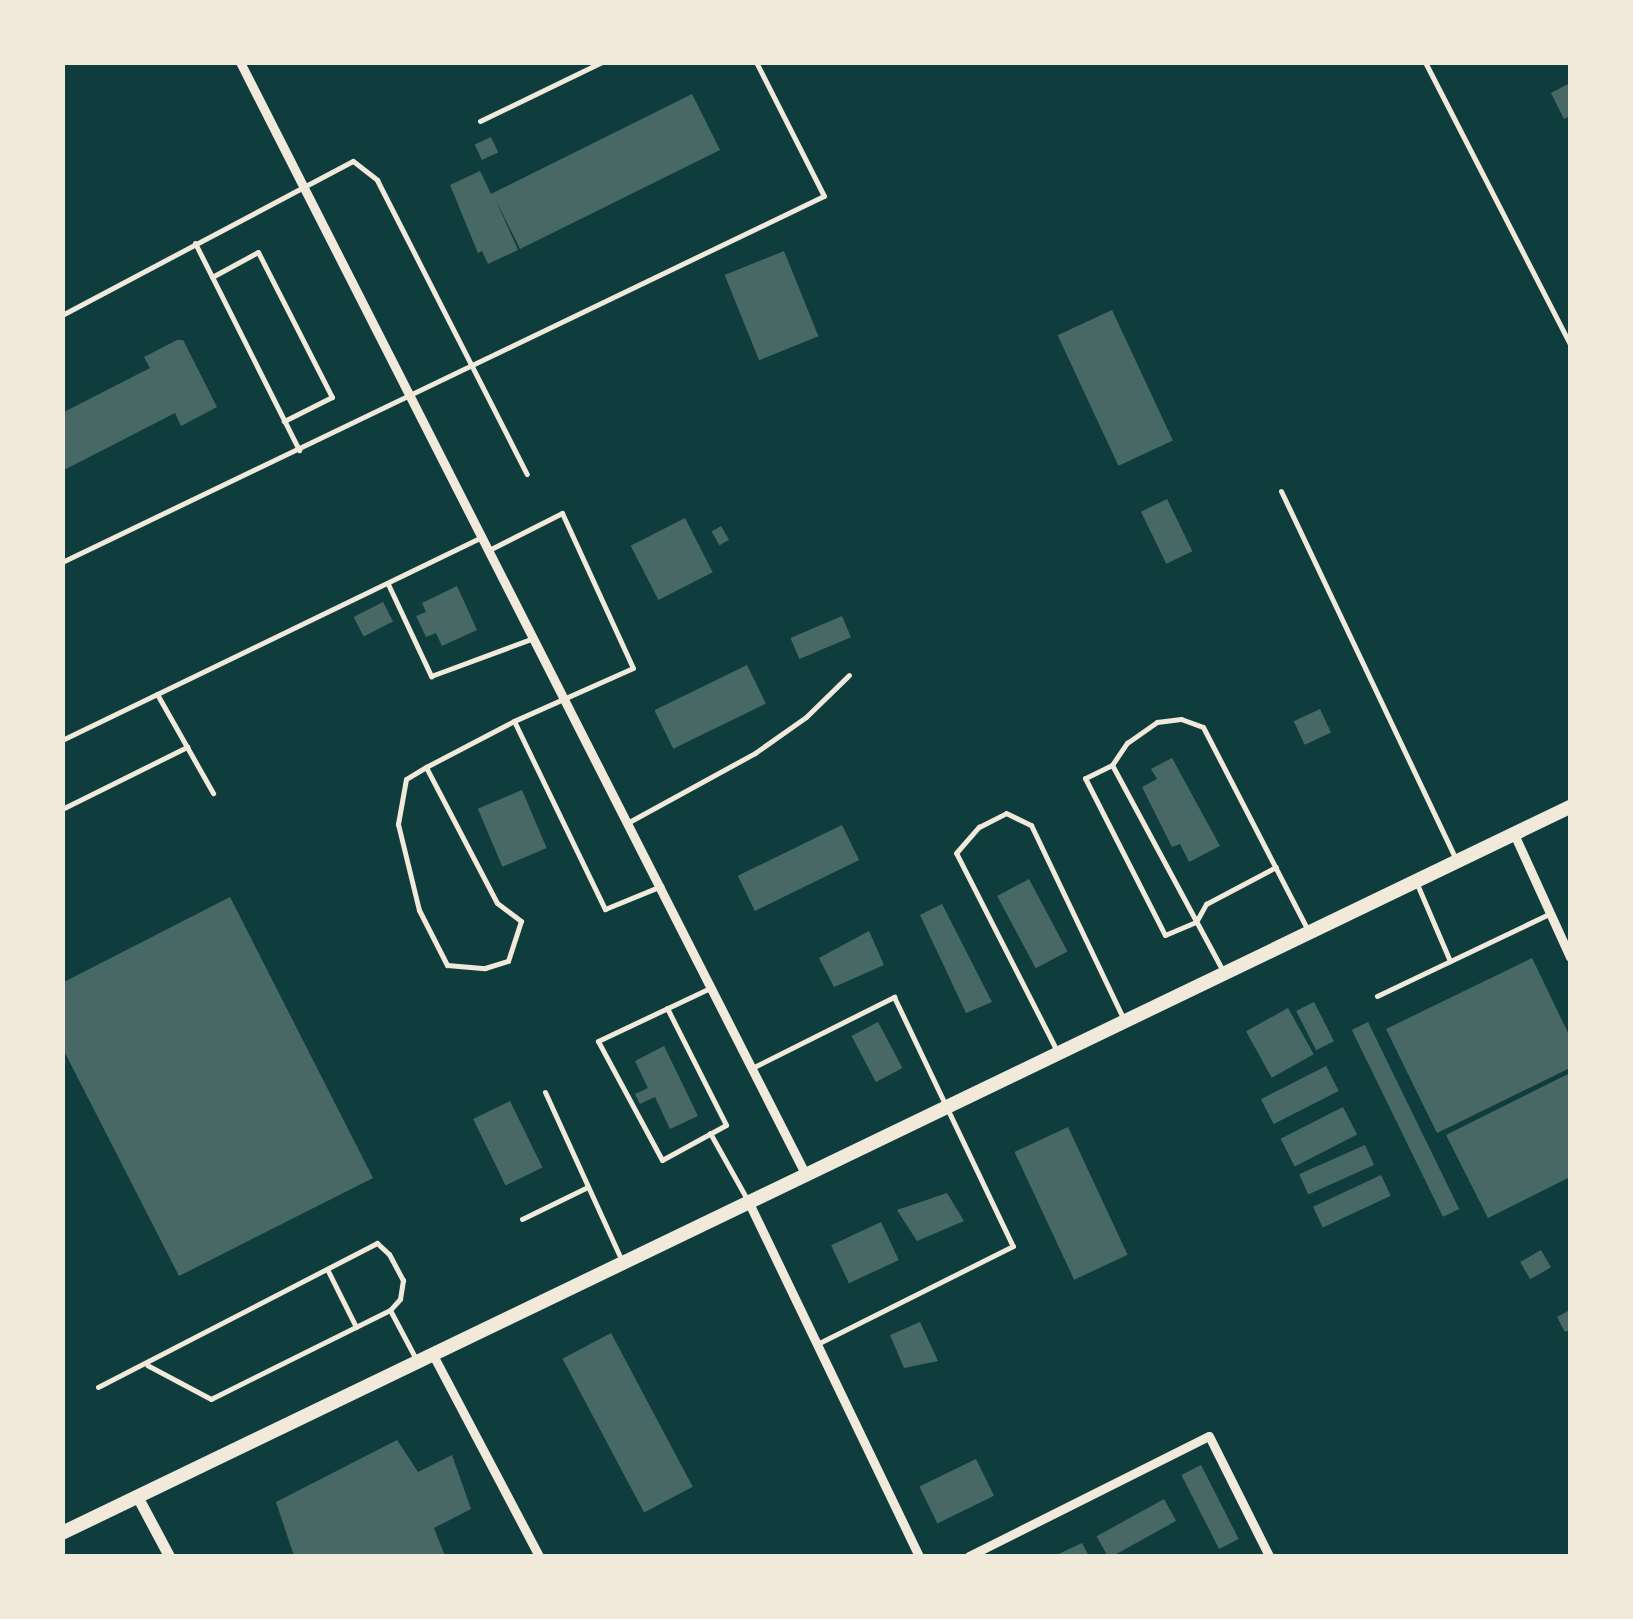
<!DOCTYPE html>
<html>
<head>
<meta charset="utf-8">
<style>
	body { margin:0 }
	#map { position:relative; width:1633px; height:1619px; overflow:hidden; background:#0f3d3e; font-family:Commissioner,sans-serif }
	div>[style] { position:absolute }
	[style*='--x'] { left:calc(var(--x)*1px); top:calc(var(--y)*1px); width:calc(var(--w)*1px); rotate:calc(var(--a)*1deg) }
	.building>* { inset:0; background:#486865; transform-origin:0 0 }
	.service>* { height:5px; margin:-2.5px; padding:0 2.5px; transform-origin:2.5px; border-radius:2.5px; background:#f1e9da }
	.minor>* { height:9px; margin:-4.5px; padding:0 4.5px; transform-origin:4.5px; border-radius:4.5px; background:#f1e9da }
	.tertiary>* { height:11px; margin:-5.5px; padding:0 5.5px; transform-origin:5.5px; border-radius:5.5px; background:#f1e9da }
	.primary>* { height:14px; margin:-7px; padding:0 7px; transform-origin:7px; border-radius:7px; background:#f1e9da }
	span { translate:-50% -50%; white-space:nowrap; text-align:center; line-height:1.15; -webkit-text-stroke:8px #f1e9da; paint-order:stroke }
	.frame { position:absolute; inset:0; border:65px solid #f1e9da; pointer-events:none }
</style>
</head>
<body>
<div id="map">
	<div class="building">
		<div style="clip-path:polygon(1570px 83px,1570px 116px,1564px 119px,1551px 93px)"></div>
		<div style="clip-path:polygon(692px 94px,720px 150px,520px 249px,495px 198px,518px 250px,488px 264px,482px 251px,478px 253px,450px 185px,480px 171px,491px 194px)"></div>
		<div style="left:491px;top:137px;width:17px;height:18px;rotate:65deg"></div>
		<div style="left:784px;top:251px;width:92px;height:64px;rotate:68deg"></div>
		<div style="left:1112px;top:310px;width:144px;height:60px;rotate:65deg"></div>
		<div style="clip-path:polygon(177px 340px,183px 340px,217px 407px,181px 426px,175px 413px,62px 471px,62px 413px,150px 368px,144px 357px)"></div>
		<div style="left:1167px;top:499px;width:58px;height:29px;rotate:64deg"></div>
		<div style="left:685px;top:518px;width:61px;height:61px;rotate:63deg"></div>
		<div style="left:721px;top:526px;width:16px;height:11px;rotate:60deg"></div>
		<div style="clip-path:polygon(457px 586px,477px 630px,442px 646px,436px 633px,426px 637px,416px 616px,426px 612px,422px 603px)"></div>
		<div style="left:383px;top:602px;width:22px;height:33px;rotate:63deg"></div>
		<div style="left:842px;top:616px;width:23px;height:56px;rotate:67deg"></div>
		<div style="left:747px;top:665px;width:43px;height:103px;rotate:64deg"></div>
		<div style="left:1320px;top:709px;width:26px;height:29px;rotate:65deg"></div>
		<div style="clip-path:polygon(1172px 758px,1220px 846px,1189px 862px,1180px 844px,1172px 847px,1142px 787px,1157px 779px,1151px 769px)"></div>
		<div style="left:522px;top:790px;width:63px;height:48px;rotate:67deg"></div>
		<div style="left:842px;top:825px;width:39px;height:116px;rotate:64deg"></div>
		<div style="left:1029px;top:879px;width:82px;height:36px;rotate:62deg"></div>
		<div style="clip-path:polygon(230px 897px,373px 1178px,179px 1276px,62px 1047px,62px 983px)"></div>
		<div style="clip-path:polygon(942px 904px,992px 1002px,966px 1013px,920px 915px)"></div>
		<div style="clip-path:polygon(869px 931px,884px 965px,834px 987px,819px 958px)"></div>
		<div style="clip-path:polygon(1532px 958px,1570px 1037px,1570px 1068px,1437px 1133px,1386px 1029px)"></div>
		<div style="left:1314px;top:1002px;width:44px;height:20px;rotate:63deg"></div>
		<div style="left:1288px;top:1008px;width:53px;height:48px;rotate:61deg"></div>
		<div style="left:878px;top:1022px;width:52px;height:30px;rotate:62deg"></div>
		<div style="left:1368px;top:1022px;width:208px;height:18px;rotate:64deg"></div>
		<div style="clip-path:polygon(664px 1046px,698px 1116px,670px 1129px,655px 1097px,640px 1104px,635px 1094px,648px 1088px,635px 1061px)"></div>
		<div style="left:1326px;top:1066px;width:28px;height:73px;rotate:63deg"></div>
		<div style="clip-path:polygon(1570px 1073px,1570px 1177px,1488px 1218px,1446px 1135px)"></div>
		<div style="left:510px;top:1101px;width:74px;height:41px;rotate:64deg"></div>
		<div style="left:1343px;top:1107px;width:31px;height:70px;rotate:63deg"></div>
		<div style="left:1068px;top:1127px;width:141px;height:59px;rotate:65deg"></div>
		<div style="left:1365px;top:1145px;width:22px;height:72px;rotate:66deg"></div>
		<div style="left:1381px;top:1175px;width:23px;height:75px;rotate:65deg"></div>
		<div style="clip-path:polygon(947px 1193px,964px 1221px,917px 1241px,897px 1210px)"></div>
		<div style="left:881px;top:1222px;width:42px;height:55px;rotate:65deg"></div>
		<div style="left:1541px;top:1250px;width:20px;height:24px;rotate:60deg"></div>
		<div style="clip-path:polygon(1570px 1310px,1570px 1330px,1565px 1332px,1557px 1317px)"></div>
		<div style="clip-path:polygon(920px 1322px,938px 1361px,904px 1368px,890px 1335px)"></div>
		<div style="left:611px;top:1333px;width:174px;height:55px;rotate:62deg"></div>
		<div style="clip-path:polygon(397px 1440px,418px 1472px,452px 1455px,471px 1509px,434px 1528px,445px 1556px,294px 1556px,276px 1502px)"></div>
		<div style="left:976px;top:1459px;width:41px;height:63px;rotate:64deg"></div>
		<div style="left:1201px;top:1465px;width:83px;height:22px;rotate:63deg"></div>
		<div style="left:1164px;top:1499px;width:25px;height:77px;rotate:61deg"></div>
		<div style="clip-path:polygon(1082px 1543px,1089px 1556px,1054px 1556px)"></div>
	</div>
	<div class="service">
		<div style="--x:1425;--y:62;--w:317;--a:62.8"></div>
		<div style="--x:480;--y:121;--w:136;--a:-25.8"></div>
		<div style="--x:195;--y:243;--w:232;--a:63.3"></div>
		<div style="--x:212;--y:277;--w:52;--a:-28.5"></div>
		<div style="--x:258;--y:252;--w:163;--a:63"></div>
		<div style="--x:332;--y:397;--w:54;--a:153.4"></div>
		<div style="--x:62;--y:315;--w:329;--a:-27.9"></div>
		<div style="--x:353;--y:161;--w:31;--a:38"></div>
		<div style="--x:377;--y:180;--w:330;--a:63"></div>
		<div style="--x:1281;--y:491;--w:407;--a:64.6"></div>
		<div style="--x:489;--y:550;--w:82;--a:-26.9"></div>
		<div style="--x:562;--y:513;--w:170;--a:65.4"></div>
		<div style="--x:633;--y:668;--w:130;--a:156"></div>
		<div style="--x:514;--y:721;--w:209;--a:64.2"></div>
		<div style="--x:605;--y:909;--w:61;--a:-22.3"></div>
		<div style="--x:62;--y:562;--w:845;--a:-25.66"></div>
		<div style="--x:824;--y:196;--w:150;--a:-116.9"></div>
		<div style="--x:388;--y:584;--w:102;--a:64.9"></div>
		<div style="--x:431;--y:676;--w:107;--a:-20.3"></div>
		<div style="--x:157;--y:694;--w:114;--a:60.5"></div>
		<div style="--x:62;--y:740;--w:464;--a:-25.8"></div>
		<div style="--x:1112;--y:765;--w:30;--a:154"></div>
		<div style="--x:1085;--y:778;--w:176;--a:63"></div>
		<div style="--x:1165;--y:935;--w:34;--a:-23"></div>
		<div style="--x:1196;--y:922;--w:21;--a:-61"></div>
		<div style="--x:1206;--y:904;--w:79;--a:-27.9"></div>
		<div style="--x:426;--y:767;--w:23;--a:149"></div>
		<div style="--x:406;--y:779;--w:46;--a:100.1"></div>
		<div style="--x:398;--y:824;--w:89;--a:76.3"></div>
		<div style="--x:419;--y:910;--w:62;--a:63"></div>
		<div style="--x:447;--y:965;--w:38;--a:5"></div>
		<div style="--x:485;--y:968;--w:24;--a:-17"></div>
		<div style="--x:508;--y:961;--w:42;--a:-72"></div>
		<div style="--x:521;--y:921;--w:30;--a:-143"></div>
		<div style="--x:497;--y:903;--w:153;--a:-117.6"></div>
		<div style="--x:426;--y:767;--w:99;--a:-27.6"></div>
		<div style="--x:62;--y:809;--w:140;--a:-26.4"></div>
		<div style="--x:629;--y:822;--w:144;--a:-28.7"></div>
		<div style="--x:755;--y:753;--w:62;--a:-35.2"></div>
		<div style="--x:806;--y:717;--w:60;--a:-44.3"></div>
		<div style="--x:1417;--y:884;--w:84;--a:66.8"></div>
		<div style="--x:1223;--y:971;--w:234;--a:-118.3"></div>
		<div style="--x:1112;--y:765;--w:27;--a:-56"></div>
		<div style="--x:1127;--y:743;--w:37;--a:-35"></div>
		<div style="--x:1157;--y:722;--w:24;--a:-7"></div>
		<div style="--x:1181;--y:719;--w:23;--a:20"></div>
		<div style="--x:1203;--y:727;--w:229;--a:62.7"></div>
		<div style="--x:1377;--y:996;--w:191;--a:-25.5"></div>
		<div style="--x:667;--y:1008;--w:131;--a:63.2"></div>
		<div style="--x:726;--y:1125;--w:73;--a:151.3"></div>
		<div style="--x:662;--y:1160;--w:135;--a:-118.3"></div>
		<div style="--x:598;--y:1041;--w:124;--a:-25.3"></div>
		<div style="--x:1057;--y:1051;--w:222;--a:-117"></div>
		<div style="--x:956;--y:853;--w:35;--a:-49"></div>
		<div style="--x:979;--y:827;--w:30;--a:-27"></div>
		<div style="--x:1006;--y:813;--w:28;--a:26"></div>
		<div style="--x:1031;--y:825;--w:214;--a:64.5"></div>
		<div style="--x:754;--y:1067;--w:157;--a:-26.6"></div>
		<div style="--x:894;--y:997;--w:276;--a:64.5"></div>
		<div style="--x:1013;--y:1246;--w:219;--a:153.4"></div>
		<div style="--x:545;--y:1092;--w:186;--a:65.5"></div>
		<div style="--x:710;--y:1133;--w:78;--a:60.8"></div>
		<div style="--x:522;--y:1219;--w:73;--a:-25.9"></div>
		<div style="--x:327;--y:1269;--w:65;--a:63.4"></div>
		<div style="--x:390;--y:1310;--w:58;--a:62.1"></div>
		<div style="--x:98;--y:1387;--w:314;--a:-27.3"></div>
		<div style="--x:377;--y:1243;--w:16;--a:43"></div>
		<div style="--x:389;--y:1254;--w:30;--a:62"></div>
		<div style="--x:403;--y:1280;--w:19;--a:99"></div>
		<div style="--x:400;--y:1299;--w:15;--a:132"></div>
		<div style="--x:390;--y:1310;--w:200;--a:153.6"></div>
		<div style="--x:211;--y:1399;--w:72;--a:-152"></div>
	</div>
	<div class="minor">
		<div style="--x:240;--y:62;--w:1249;--a:63.05"></div>
		<div style="--x:1514;--y:834;--w:135;--a:65.5"></div>
		<div style="--x:749;--y:1203;--w:392;--a:64.3"></div>
		<div style="--x:433;--y:1355;--w:227;--a:62.2"></div>
		<div style="--x:969;--y:1556;--w:268;--a:-26.6"></div>
		<div style="--x:1209;--y:1436;--w:134;--a:63.4"></div>
	</div>
	<div class="tertiary">
		<div style="--x:137;--y:1496;--w:68;--a:61.9"></div>
	</div>
	<div class="primary">
		<div style="--x:62;--y:1533;--w:1674;--a:-25.71"></div>
	</div>
	<div class="frame"></div>
</div>
</body>
</html>
